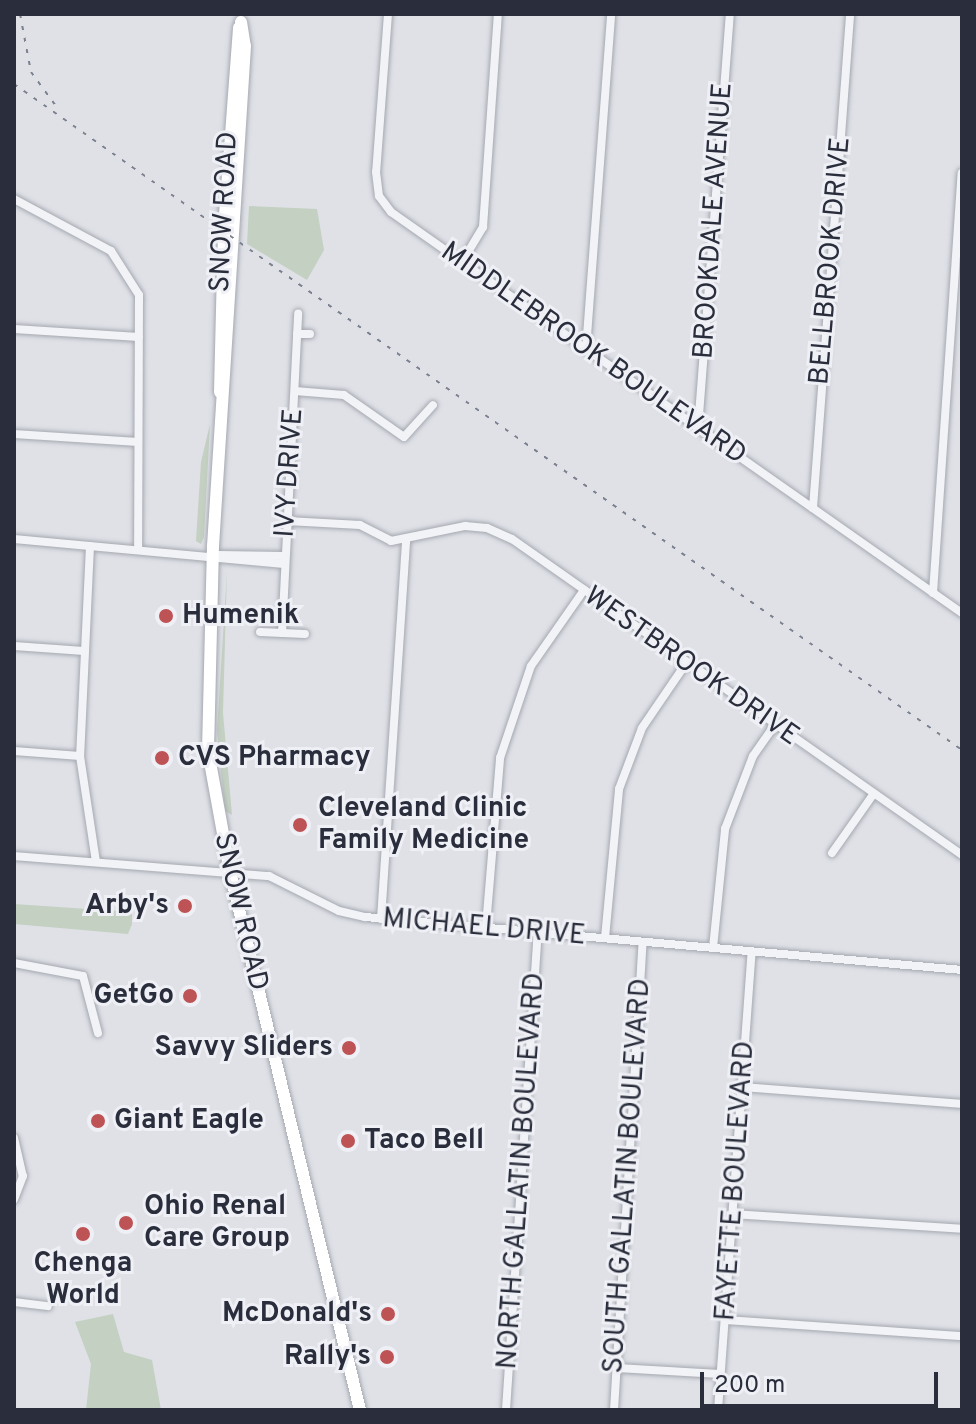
<!DOCTYPE html>
<html>
<head>
<meta charset="utf-8">
<style>
	body { margin:0 }
	#map { position:relative; width:976px; height:1424px; overflow:hidden; background:#dfe1e7; font-family:Overpass,sans-serif }
	div>[style] { position:absolute }
	[style*='--x'] { left:calc(var(--x)*1px); top:calc(var(--y)*1px); width:calc(var(--w)*1px); rotate:calc(var(--a)*1deg) }
	.green>* { inset:0; background:#c3d0c2 }
	.roads { filter:drop-shadow(0 0 2px #a5a8b0) drop-shadow(0 0 2px #a5a8b0) }
	.street>* { height:8px; margin:-4px; padding:0 4px; transform-origin:4px; border-radius:4px; background:#f2f3f6 }
	.primary>* { height:12px; margin:-6px; padding:0 6px; transform-origin:6px; border-radius:6px; background:#fff }
	.rail>* { height:2px; margin-top:-1px; transform-origin:0; background:repeating-linear-gradient(90deg,#7b808e 0 4px,transparent 0 12px) }
	.dots>* { width:22px; height:22px; translate:-50% -50%; box-sizing:border-box; border:4px solid #eff0f5; border-radius:50% }
	span { translate:-50% -50%; white-space:nowrap; text-align:center; line-height:1.15; -webkit-text-stroke:6px #eff0f5; paint-order:stroke }
	.street-label { font-size:28px; color:#2a2e3c }
	.poi-label { font-size:28px; color:#2a2e3c; font-weight:700 }
	.left { translate:0 -50%; text-align:left }
	.right { translate:-100% -50%; text-align:right }
	.frame { position:absolute; inset:0; border:16px solid #2a2e3c; pointer-events:none }
	.scale { position:absolute; left:700px; top:1372px; width:238px; height:36px; box-sizing:border-box; border:4px solid #2a2e3c; border-top:0; padding-left:10px; font-size:24px; line-height:28px; white-space:nowrap; color:#2a2e3c; -webkit-text-stroke:6px #eff0f5; paint-order:stroke }
</style>
</head>
<body>
<div id="map">
	<div class="green">
		<div style="clip-path:polygon(249px 206px,317px 209px,324px 250px,307px 280px,247px 244px)"></div>
		<div style="clip-path:polygon(210px 424px,204px 537px,201px 544px,196px 541px,201px 462px)"></div>
		<div style="clip-path:polygon(227px 571px,223px 713px,232px 815px,225px 811px,217px 731px)"></div>
		<div style="clip-path:polygon(14px 904px,132px 912px,132px 924px,128px 934px,14px 924px)"></div>
		<div style="clip-path:polygon(113px 1314px,124px 1352px,152px 1360px,161px 1410px,86px 1410px,91px 1364px,75px 1322px)"></div>
	</div>
	<div class="roads">
		<div class="street">
			<div style="--x:388;--y:14;--w:158;--a:94.3"></div>
			<div style="--x:376;--y:172;--w:24;--a:83"></div>
			<div style="--x:379;--y:196;--w:20;--a:53"></div>
			<div style="--x:391;--y:212;--w:698;--a:35.08"></div>
			<div style="--x:14;--y:199;--w:110;--a:28.2"></div>
			<div style="--x:111;--y:251;--w:52;--a:57.5"></div>
			<div style="--x:139;--y:295;--w:254;--a:90.2"></div>
			<div style="--x:462;--y:262;--w:41;--a:-59"></div>
			<div style="--x:483;--y:227;--w:214;--a:-86"></div>
			<div style="--x:14;--y:329;--w:125;--a:3.7"></div>
			<div style="--x:297;--y:334;--w:13;--a:0"></div>
			<div style="--x:586;--y:349;--w:336;--a:-85.7"></div>
			<div style="--x:295;--y:391;--w:49;--a:4.7"></div>
			<div style="--x:344;--y:395;--w:73;--a:35"></div>
			<div style="--x:404;--y:437;--w:43;--a:-47.8"></div>
			<div style="--x:698;--y:428;--w:415;--a:-85.6"></div>
			<div style="--x:14;--y:434;--w:124;--a:3.7"></div>
			<div style="--x:813;--y:508;--w:495;--a:-85.7"></div>
			<div style="--x:287;--y:521;--w:73;--a:3.1"></div>
			<div style="--x:360;--y:525;--w:35;--a:27"></div>
			<div style="--x:391;--y:541;--w:76;--a:-11.5"></div>
			<div style="--x:465;--y:526;--w:22;--a:5"></div>
			<div style="--x:487;--y:528;--w:27;--a:24"></div>
			<div style="--x:512;--y:539;--w:550;--a:35.08"></div>
			<div style="--x:14;--y:539;--w:271;--a:5.3"></div>
			<div style="--x:90;--y:546;--w:210;--a:92.7"></div>
			<div style="--x:80;--y:756;--w:107;--a:81.4"></div>
			<div style="--x:218;--y:555;--w:66;--a:0.9"></div>
			<div style="--x:933;--y:593;--w:421;--a:-86.1"></div>
			<div style="--x:260;--y:632;--w:45;--a:2.5"></div>
			<div style="--x:282;--y:633;--w:320;--a:-87.1"></div>
			<div style="--x:14;--y:646;--w:70;--a:4.1"></div>
			<div style="--x:14;--y:751;--w:66;--a:4.3"></div>
			<div style="--x:832;--y:853;--w:70;--a:-54.9"></div>
			<div style="--x:14;--y:856;--w:256;--a:4.5"></div>
			<div style="--x:269;--y:876;--w:78;--a:26.6"></div>
			<div style="--x:339;--y:911;--w:27;--a:13"></div>
			<div style="--x:365;--y:917;--w:599;--a:5.07"></div>
			<div style="--x:381;--y:919;--w:381;--a:-86.2"></div>
			<div style="--x:486;--y:926;--w:169;--a:-85.2"></div>
			<div style="--x:500;--y:758;--w:97;--a:-71.4"></div>
			<div style="--x:531;--y:666;--w:93;--a:-55.1"></div>
			<div style="--x:605;--y:938;--w:150;--a:-84.6"></div>
			<div style="--x:619;--y:789;--w:65;--a:-69.3"></div>
			<div style="--x:642;--y:728;--w:80;--a:-55.7"></div>
			<div style="--x:713;--y:948;--w:120;--a:-84.2"></div>
			<div style="--x:725;--y:829;--w:78;--a:-69"></div>
			<div style="--x:753;--y:756;--w:38;--a:-55"></div>
			<div style="--x:14;--y:963;--w:70;--a:10.7"></div>
			<div style="--x:83;--y:976;--w:59;--a:75.3"></div>
			<div style="--x:743;--y:1087;--w:220;--a:4.4"></div>
			<div style="--x:14;--y:1138;--w:39;--a:77"></div>
			<div style="--x:23;--y:1176;--w:25;--a:111"></div>
			<div style="--x:732;--y:1214;--w:230;--a:3.7"></div>
			<div style="--x:14;--y:1302;--w:34;--a:7"></div>
			<div style="--x:726;--y:1320;--w:237;--a:3.9"></div>
			<div style="--x:617;--y:1368;--w:103;--a:3.3"></div>
			<div style="--x:506;--y:1410;--w:479;--a:-86.2"></div>
			<div style="--x:614;--y:1410;--w:469;--a:-86.5"></div>
			<div style="--x:718;--y:1410;--w:459;--a:-85.8"></div>
		</div>
		<div class="primary">
			<div style="--x:241;--y:22;--w:24;--a:81"></div>
			<div style="--x:245;--y:46;--w:501;--a:93.66"></div>
			<div style="--x:213;--y:546;--w:205;--a:91.4"></div>
			<div style="--x:208;--y:751;--w:123;--a:79.7"></div>
			<div style="--x:230;--y:872;--w:553;--a:76.42"></div>
			<div style="--x:220;--y:392;--w:164;--a:-88.6"></div>
			<div style="--x:224;--y:228;--w:201;--a:-85.7"></div>
		</div>
	</div>
	<div class="rail">
		<div style="--x:20;--y:14;--w:59;--a:79.3"></div>
		<div style="--x:31;--y:72;--w:42;--a:53.7"></div>
		<div style="--x:14;--y:84;--w:1159;--a:35.09"></div>
	</div>
	<div class="dots">
		<div style="left:166px;top:616px;background:#bd5355"></div>
		<div style="left:162px;top:758px;background:#bd5355"></div>
		<div style="left:300px;top:825px;background:#bd5355"></div>
		<div style="left:185px;top:906px;background:#bd5355"></div>
		<div style="left:190px;top:996px;background:#bd5355"></div>
		<div style="left:349px;top:1048px;background:#bd5355"></div>
		<div style="left:98px;top:1121px;background:#bd5355"></div>
		<div style="left:348px;top:1141px;background:#bd5355"></div>
		<div style="left:126px;top:1223px;background:#bd5355"></div>
		<div style="left:83px;top:1234px;background:#bd5355"></div>
		<div style="left:388px;top:1314px;background:#bd5355"></div>
		<div style="left:387px;top:1357px;background:#bd5355"></div>
	</div>
	<div class="street-label">
		<span style="left:225px;top:212px;rotate:-87deg">SNOW ROAD</span>
		<span style="left:714px;top:221px;rotate:-86deg">BROOKDALE AVENUE</span>
		<span style="left:831px;top:261px;rotate:-85deg">BELLBROOK DRIVE</span>
		<span style="left:593px;top:354px;rotate:35deg">MIDDLEBROOK BOULEVARD</span>
		<span style="left:290px;top:473px;rotate:-86deg">IVY DRIVE</span>
		<span style="left:691px;top:667px;rotate:35deg">WESTBROOK DRIVE</span>
		<span style="left:240px;top:912px;rotate:77deg">SNOW ROAD</span>
		<span style="left:484px;top:928px;rotate:5deg">MICHAEL DRIVE</span>
		<span style="left:522px;top:1171px;rotate:-86deg">NORTH GALLATIN BOULEVARD</span>
		<span style="left:628px;top:1176px;rotate:-86deg">SOUTH GALLATIN BOULEVARD</span>
		<span style="left:736px;top:1181px;rotate:-86deg">FAYETTE BOULEVARD</span>
	</div>
	<div class="poi-label">
		<span class="left" style="left:182px;top:616px">Humenik</span>
		<span class="left" style="left:178px;top:758px">CVS Pharmacy</span>
		<span class="left" style="left:318px;top:825px">Cleveland Clinic<br>Family Medicine</span>
		<span class="right" style="left:169px;top:906px">Arby's</span>
		<span class="right" style="left:174px;top:996px">GetGo</span>
		<span class="right" style="left:333px;top:1048px">Savvy Sliders</span>
		<span class="left" style="left:114px;top:1121px">Giant Eagle</span>
		<span class="left" style="left:364px;top:1141px">Taco Bell</span>
		<span class="left" style="left:144px;top:1223px">Ohio Renal<br>Care Group</span>
		<span style="left:83px;top:1280px">Chenga<br>World</span>
		<span class="right" style="left:372px;top:1314px">McDonald's</span>
		<span class="right" style="left:371px;top:1357px">Rally's</span>
	</div>
	<div class="frame"></div>
	<div class="scale">200 m</div>
</div>
</body>
</html>
